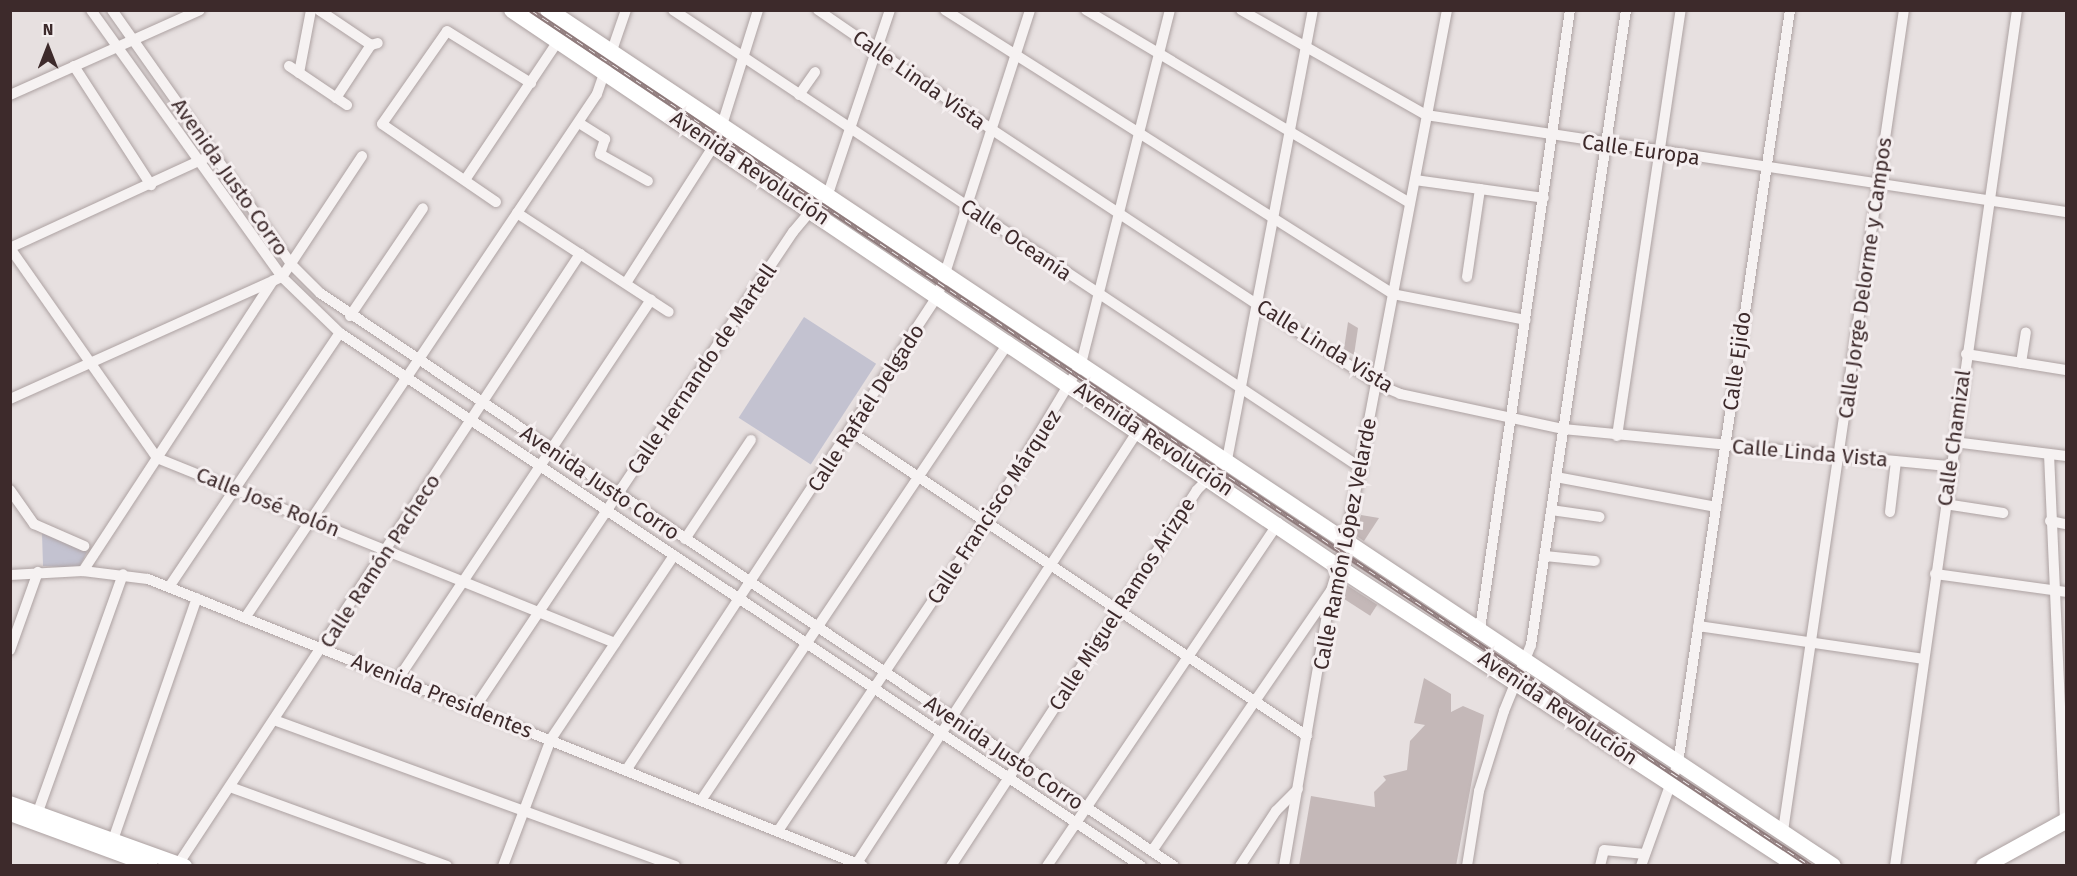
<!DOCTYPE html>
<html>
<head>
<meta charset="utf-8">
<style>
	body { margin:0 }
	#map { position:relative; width:2077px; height:876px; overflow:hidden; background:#e7e0e0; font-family:"Fira Sans",sans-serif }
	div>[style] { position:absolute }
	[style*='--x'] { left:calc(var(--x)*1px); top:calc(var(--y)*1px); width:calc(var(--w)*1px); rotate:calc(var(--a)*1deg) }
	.green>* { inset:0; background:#c3c2d0; transform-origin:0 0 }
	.building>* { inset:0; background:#c4b8b8; transform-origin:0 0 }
	.roads { filter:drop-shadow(0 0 2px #ada2a2) drop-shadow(0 0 2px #ada2a2) }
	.minor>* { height:10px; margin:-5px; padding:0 5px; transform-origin:5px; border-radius:5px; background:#f6f2f2 }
	.secondary>* { height:14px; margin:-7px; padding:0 7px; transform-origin:7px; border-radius:7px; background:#fff }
	.primary>* { height:16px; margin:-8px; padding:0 8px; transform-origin:8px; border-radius:8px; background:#fff }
	.rail>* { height:4.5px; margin-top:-2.25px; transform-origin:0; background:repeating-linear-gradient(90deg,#f5eff0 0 7px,#8f7b7c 0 14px); box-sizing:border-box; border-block:2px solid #8f7b7c }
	span { translate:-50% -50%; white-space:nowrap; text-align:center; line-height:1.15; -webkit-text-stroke:6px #f5eff0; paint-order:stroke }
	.street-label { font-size:21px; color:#3d2a2b }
	.frame { position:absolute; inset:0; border:12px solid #3d2a2b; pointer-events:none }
	.north { position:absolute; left:18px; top:18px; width:60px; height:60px; -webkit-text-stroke:4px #f5eff0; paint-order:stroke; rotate:0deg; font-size:16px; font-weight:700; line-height:24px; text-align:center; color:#3d2a2b }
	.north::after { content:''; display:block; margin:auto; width:21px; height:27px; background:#3d2a2b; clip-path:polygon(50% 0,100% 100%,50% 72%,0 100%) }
</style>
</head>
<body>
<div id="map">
	<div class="green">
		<div style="left:804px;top:317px;width:86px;height:120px;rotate:33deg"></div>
		<div style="clip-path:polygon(48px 531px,87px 552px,79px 568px,43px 566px,42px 534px)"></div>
	</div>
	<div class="building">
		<div style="clip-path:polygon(1348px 322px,1358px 328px,1354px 355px,1344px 349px)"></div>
		<div style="left:1287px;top:515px;width:59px;height:4px;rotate:34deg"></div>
		<div style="clip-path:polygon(1361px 515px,1379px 518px,1364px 541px,1355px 535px)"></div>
		<div style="clip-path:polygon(1349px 556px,1387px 582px,1385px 585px,1348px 561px)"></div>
		<div style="left:1342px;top:582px;width:42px;height:13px;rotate:33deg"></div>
		<div style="clip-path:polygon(1424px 678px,1451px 694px,1451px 712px,1463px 706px,1484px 715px,1456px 866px,1299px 866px,1311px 796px,1375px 807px,1374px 792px,1386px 780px,1383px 776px,1407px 770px,1410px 741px,1425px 725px,1414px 723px)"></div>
	</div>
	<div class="roads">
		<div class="minor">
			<div style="--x:91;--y:10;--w:328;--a:54.4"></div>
			<div style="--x:282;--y:277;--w:81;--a:44"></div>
			<div style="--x:340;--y:333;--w:962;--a:33.64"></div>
			<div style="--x:112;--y:10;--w:311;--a:54.8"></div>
			<div style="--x:291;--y:264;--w:41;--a:45"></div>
			<div style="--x:320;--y:293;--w:1028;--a:33.86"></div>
			<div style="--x:319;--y:10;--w:63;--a:33.9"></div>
			<div style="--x:673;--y:10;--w:827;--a:33.65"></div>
			<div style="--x:818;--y:10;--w:210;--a:34.5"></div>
			<div style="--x:991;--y:129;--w:463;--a:33.4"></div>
			<div style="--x:1377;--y:384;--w:25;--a:23"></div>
			<div style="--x:1400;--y:394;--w:167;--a:12.1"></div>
			<div style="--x:1563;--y:429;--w:389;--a:5.5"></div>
			<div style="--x:945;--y:10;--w:530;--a:32.37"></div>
			<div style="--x:1393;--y:294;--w:135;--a:11.1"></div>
			<div style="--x:1086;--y:10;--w:377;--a:30.8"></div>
			<div style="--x:1241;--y:10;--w:213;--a:29.6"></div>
			<div style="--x:1426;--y:115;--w:647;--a:8.62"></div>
			<div style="--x:74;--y:66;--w:142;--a:57.1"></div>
			<div style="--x:289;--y:66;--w:70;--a:33.9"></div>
			<div style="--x:299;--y:73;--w:64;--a:-79.2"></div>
			<div style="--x:10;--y:95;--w:208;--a:-24.1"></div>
			<div style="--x:799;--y:95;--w:28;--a:-55"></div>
			<div style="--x:336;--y:98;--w:64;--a:-56.6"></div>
			<div style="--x:371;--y:45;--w:7;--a:-16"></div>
			<div style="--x:579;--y:123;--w:31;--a:32"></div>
			<div style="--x:605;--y:139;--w:16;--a:108"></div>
			<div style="--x:600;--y:154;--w:55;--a:29.4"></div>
			<div style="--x:722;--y:125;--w:121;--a:-72.6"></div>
			<div style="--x:214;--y:154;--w:225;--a:155.3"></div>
			<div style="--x:10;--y:248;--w:256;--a:55"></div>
			<div style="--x:157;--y:458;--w:494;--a:22"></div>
			<div style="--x:465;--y:180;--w:167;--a:-56.2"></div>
			<div style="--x:1415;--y:180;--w:130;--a:7.9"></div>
			<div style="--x:496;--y:202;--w:138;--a:-145.6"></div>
			<div style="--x:382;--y:124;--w:113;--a:-55"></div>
			<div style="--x:447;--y:31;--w:99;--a:31.8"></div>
			<div style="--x:517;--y:213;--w:181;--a:33.1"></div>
			<div style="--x:1467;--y:277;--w:89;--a:-81.6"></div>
			<div style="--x:626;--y:283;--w:165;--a:-57.4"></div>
			<div style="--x:350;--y:316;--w:130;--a:-55.9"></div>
			<div style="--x:1966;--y:354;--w:101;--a:9.1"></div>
			<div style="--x:2021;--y:363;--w:31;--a:-81"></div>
			<div style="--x:10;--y:399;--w:298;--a:-24.2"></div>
			<div style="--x:282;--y:277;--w:145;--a:-56.5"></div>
			<div style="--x:851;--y:432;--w:548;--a:33.69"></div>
			<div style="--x:1617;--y:436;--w:431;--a:-81.5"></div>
			<div style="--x:1954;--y:442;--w:113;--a:7.1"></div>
			<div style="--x:2049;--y:454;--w:368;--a:87.5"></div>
			<div style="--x:1556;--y:477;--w:163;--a:10.6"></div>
			<div style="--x:10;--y:490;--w:42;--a:54.8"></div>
			<div style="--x:34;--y:524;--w:55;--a:23.7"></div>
			<div style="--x:1945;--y:504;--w:59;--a:8.8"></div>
			<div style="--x:1551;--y:510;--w:49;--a:8.1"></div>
			<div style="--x:1890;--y:512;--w:51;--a:-83.3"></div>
			<div style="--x:2050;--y:521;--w:16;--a:11"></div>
			<div style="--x:685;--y:539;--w:119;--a:-56.3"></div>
			<div style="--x:1545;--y:556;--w:50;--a:5.7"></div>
			<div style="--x:83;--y:571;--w:347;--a:-56.8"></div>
			<div style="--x:1935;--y:574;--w:132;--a:7.8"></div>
			<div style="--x:10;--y:575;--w:73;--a:-3.1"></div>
			<div style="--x:83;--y:571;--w:65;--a:7"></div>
			<div style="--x:148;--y:579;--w:770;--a:21.87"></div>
			<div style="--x:169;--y:587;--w:306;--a:-56.1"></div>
			<div style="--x:245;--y:618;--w:631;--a:-56.11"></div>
			<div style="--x:597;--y:94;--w:89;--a:-71"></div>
			<div style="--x:1698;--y:626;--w:227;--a:8.3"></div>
			<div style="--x:1480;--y:629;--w:626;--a:-81.73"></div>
			<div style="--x:10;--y:650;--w:83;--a:-70.3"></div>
			<div style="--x:398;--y:679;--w:456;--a:-56.3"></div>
			<div style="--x:474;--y:709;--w:574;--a:-56.23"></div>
			<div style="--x:793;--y:232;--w:57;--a:-49.9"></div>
			<div style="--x:830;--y:188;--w:188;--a:-71.4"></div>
			<div style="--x:274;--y:720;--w:427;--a:20"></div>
			<div style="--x:627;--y:769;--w:567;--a:-56.73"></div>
			<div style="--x:938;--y:295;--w:299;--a:-72.1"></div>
			<div style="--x:230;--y:787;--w:231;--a:20"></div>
			<div style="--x:702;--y:799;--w:551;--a:-56.11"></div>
			<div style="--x:35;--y:820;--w:261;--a:-70.3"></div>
			<div style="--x:778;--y:831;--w:372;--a:-56.1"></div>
			<div style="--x:986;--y:522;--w:184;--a:-59"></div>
			<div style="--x:1081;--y:364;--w:365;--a:-75.9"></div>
			<div style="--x:1783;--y:831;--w:830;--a:-81.62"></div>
			<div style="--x:113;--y:840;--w:256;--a:-70.9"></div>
			<div style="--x:1152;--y:851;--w:316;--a:-55.5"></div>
			<div style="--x:177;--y:866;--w:733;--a:-56.64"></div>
			<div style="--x:503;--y:866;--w:136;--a:-69.3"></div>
			<div style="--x:551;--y:739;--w:221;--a:-56.2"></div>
			<div style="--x:855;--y:866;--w:521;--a:-56.98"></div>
			<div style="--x:951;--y:866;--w:449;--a:-56.8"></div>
			<div style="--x:1197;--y:490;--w:42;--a:-45"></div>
			<div style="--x:1227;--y:460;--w:458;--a:-79.2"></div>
			<div style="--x:1047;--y:866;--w:414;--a:-56"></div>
			<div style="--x:1240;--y:866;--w:66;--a:-56.8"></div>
			<div style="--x:1276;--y:811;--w:31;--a:-45"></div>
			<div style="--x:1284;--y:866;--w:279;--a:-80.3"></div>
			<div style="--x:1331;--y:591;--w:52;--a:-73.3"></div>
			<div style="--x:1346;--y:541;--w:541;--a:-79.23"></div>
			<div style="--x:1467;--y:866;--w:76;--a:-80.9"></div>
			<div style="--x:1479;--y:791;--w:84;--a:-72.6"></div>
			<div style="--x:1504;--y:711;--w:71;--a:-67.8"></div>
			<div style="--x:1531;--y:645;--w:642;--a:-81.49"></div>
			<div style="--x:1600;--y:866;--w:16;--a:-76"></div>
			<div style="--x:1604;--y:850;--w:41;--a:5.6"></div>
			<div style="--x:1641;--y:866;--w:109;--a:-70.2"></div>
			<div style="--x:1678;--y:763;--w:761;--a:-81.54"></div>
			<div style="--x:1895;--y:866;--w:865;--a:-81.89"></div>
		</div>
		<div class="secondary">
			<div style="--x:10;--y:803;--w:186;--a:19.8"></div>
			<div style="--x:10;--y:814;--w:150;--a:20.2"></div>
		</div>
		<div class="primary">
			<div style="--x:512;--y:10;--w:996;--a:33.99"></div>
			<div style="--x:1338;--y:567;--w:548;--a:33.08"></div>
			<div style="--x:548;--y:10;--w:1544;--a:33.67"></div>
			<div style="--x:1984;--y:866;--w:94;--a:-28.8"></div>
		</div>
	</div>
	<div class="rail">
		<div style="--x:531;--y:10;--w:1540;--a:33.77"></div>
	</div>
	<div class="street-label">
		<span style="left:919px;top:80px;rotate:35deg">Calle Linda Vista</span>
		<span style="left:1641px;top:150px;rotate:8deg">Calle Europa</span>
		<span style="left:750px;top:168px;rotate:34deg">Avenida Revolución</span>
		<span style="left:230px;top:177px;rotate:55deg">Avenida Justo Corro</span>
		<span style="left:1016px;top:240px;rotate:34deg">Calle Oceanía</span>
		<span style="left:1865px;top:278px;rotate:-82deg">Calle Jorge Delorme y Campos</span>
		<span style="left:1325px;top:346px;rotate:32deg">Calle Linda Vista</span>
		<span style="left:1737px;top:361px;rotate:-82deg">Calle Ejido</span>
		<span style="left:702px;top:369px;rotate:-56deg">Calle Hernando de Martell</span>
		<span style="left:866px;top:408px;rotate:-57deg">Calle Rafaél Delgado</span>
		<span style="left:1954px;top:438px;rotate:-82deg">Calle Chamizal</span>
		<span style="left:1154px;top:439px;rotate:34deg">Avenida Revolución</span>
		<span style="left:1810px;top:453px;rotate:5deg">Calle Linda Vista</span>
		<span style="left:600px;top:483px;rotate:34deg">Avenida Justo Corro</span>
		<span style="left:268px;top:502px;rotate:22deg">Calle José Rolón</span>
		<span style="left:994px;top:507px;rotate:-57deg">Calle Francisco Márquez</span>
		<span style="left:1345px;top:544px;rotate:-79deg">Calle Ramón López Velarde</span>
		<span style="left:380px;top:561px;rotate:-57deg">Calle Ramón Pacheco</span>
		<span style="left:1122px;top:604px;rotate:-57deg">Calle Miguel Ramos Arizpe</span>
		<span style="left:442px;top:696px;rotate:22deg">Avenida Presidentes</span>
		<span style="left:1558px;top:708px;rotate:34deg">Avenida Revolución</span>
		<span style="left:1004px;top:753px;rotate:34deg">Avenida Justo Corro</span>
	</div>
	<div class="frame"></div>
	<div class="north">N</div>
</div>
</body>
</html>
